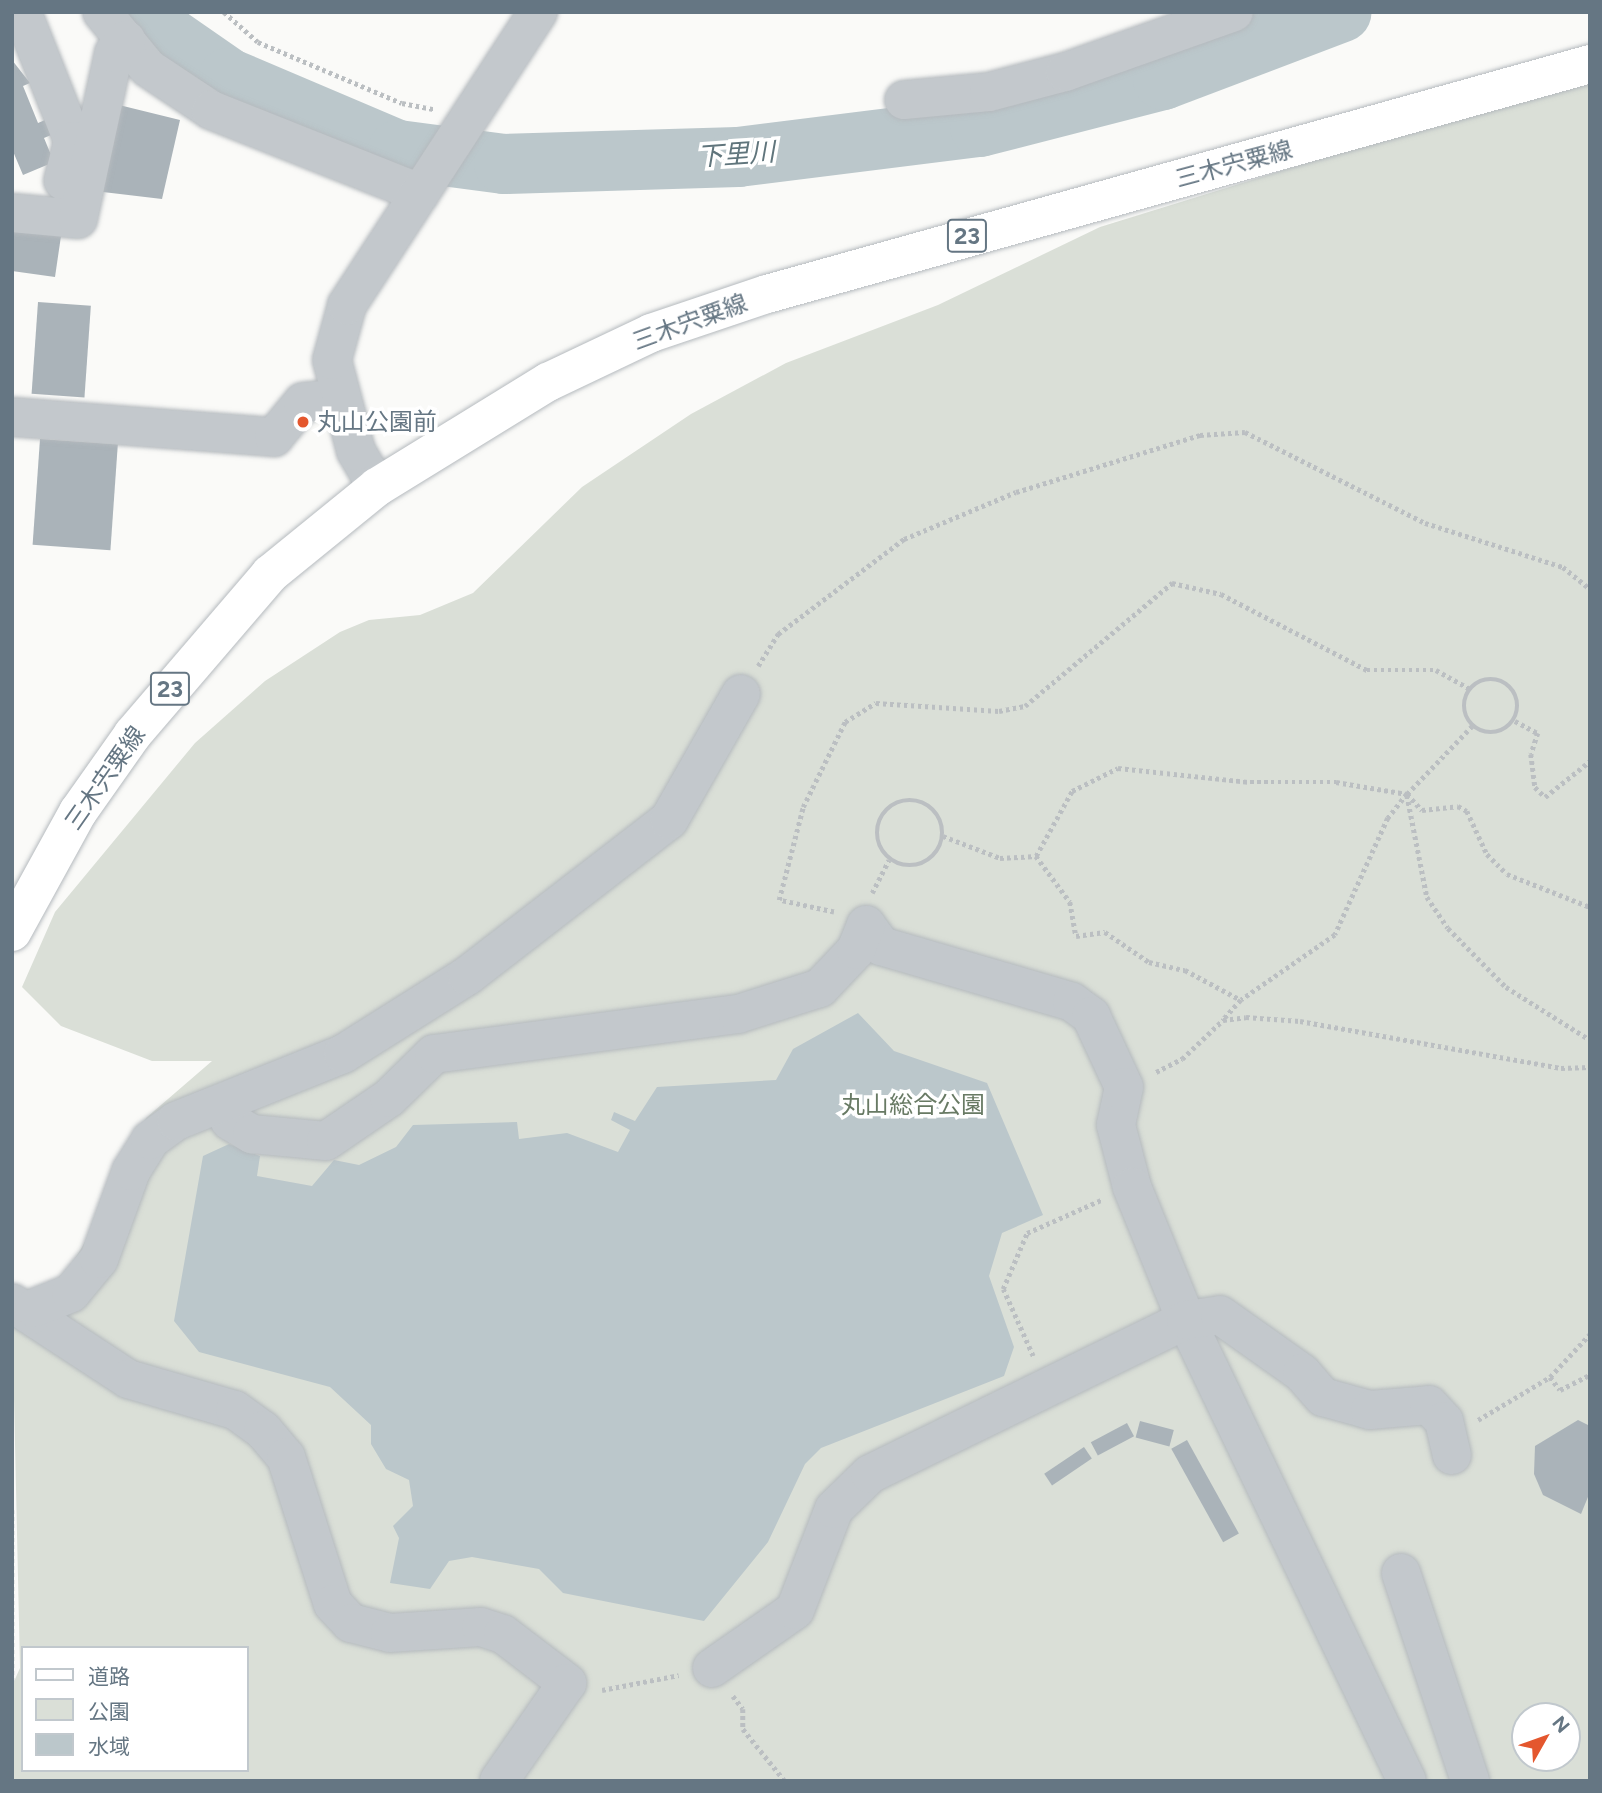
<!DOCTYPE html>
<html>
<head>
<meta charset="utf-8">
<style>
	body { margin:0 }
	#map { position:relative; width:1602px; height:1793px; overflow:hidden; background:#fafaf8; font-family:Figtree,"Noto Sans JP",sans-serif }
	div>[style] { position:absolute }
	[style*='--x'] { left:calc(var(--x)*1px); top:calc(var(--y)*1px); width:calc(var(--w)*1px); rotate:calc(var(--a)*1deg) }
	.green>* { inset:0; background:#dadfd7 }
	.water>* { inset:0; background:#bbc7cb }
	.river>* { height:60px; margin:-30px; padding:0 30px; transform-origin:30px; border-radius:30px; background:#bbc7cb }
	.building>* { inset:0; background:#aab3b9; transform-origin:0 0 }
	.path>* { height:4.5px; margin-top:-2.25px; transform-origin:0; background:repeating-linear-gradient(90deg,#bbbfc2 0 3.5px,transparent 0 7px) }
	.path>.ring { margin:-2.25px; padding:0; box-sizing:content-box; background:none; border:4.5px solid #bbbfc2; border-radius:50% }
	.roads { filter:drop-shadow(0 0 2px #b5babe) drop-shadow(0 0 2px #b5babe) }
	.minor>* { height:38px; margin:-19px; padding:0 19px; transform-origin:19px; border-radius:19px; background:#c3c8cc }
	.major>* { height:38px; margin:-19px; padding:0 19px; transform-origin:19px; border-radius:19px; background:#fff }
	.dots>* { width:19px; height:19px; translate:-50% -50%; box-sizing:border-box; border:4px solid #fff; border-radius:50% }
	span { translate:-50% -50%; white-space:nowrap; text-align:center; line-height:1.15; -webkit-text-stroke:7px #fff; paint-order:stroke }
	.shield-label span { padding:2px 5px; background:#fff; border:2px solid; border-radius:5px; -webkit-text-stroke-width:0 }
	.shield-label { font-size:23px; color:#657683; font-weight:700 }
	.street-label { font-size:24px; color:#657683 }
	.poi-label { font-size:24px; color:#657683 }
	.left { translate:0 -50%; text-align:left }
	.park-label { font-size:24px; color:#687a64 }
	.water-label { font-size:26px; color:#60757c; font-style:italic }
	.frame { position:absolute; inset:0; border:14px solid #657683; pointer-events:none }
	.legend { position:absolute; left:21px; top:1646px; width:228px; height:126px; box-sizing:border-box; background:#fff; border:2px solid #c1c8cd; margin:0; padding:9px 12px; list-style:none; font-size:21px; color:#657683 }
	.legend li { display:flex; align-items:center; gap:14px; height:35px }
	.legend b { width:35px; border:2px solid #c1c8cd }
	.north { position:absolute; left:1511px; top:1702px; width:70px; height:70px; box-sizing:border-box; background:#fff; border:2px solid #c1c8cd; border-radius:50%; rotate:50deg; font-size:19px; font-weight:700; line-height:28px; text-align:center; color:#657683 }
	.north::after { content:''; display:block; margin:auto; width:24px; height:32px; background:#e4572e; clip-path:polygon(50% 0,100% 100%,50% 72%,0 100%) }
</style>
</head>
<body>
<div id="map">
	<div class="green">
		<div style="clip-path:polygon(evenodd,1590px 75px,1590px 1781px,12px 1781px,12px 1686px,20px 1668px,12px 1309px,59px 1285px,110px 1201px,146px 1118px,212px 1061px,152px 1061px,61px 1026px,22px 987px,55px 912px,195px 743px,265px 681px,340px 632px,369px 620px,420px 615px,473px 593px,582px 487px,691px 414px,786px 363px,938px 305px,1100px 227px,1590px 75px,23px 1648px,247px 1648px,247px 1770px,23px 1770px,23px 1648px,1590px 75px,1525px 1716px,1567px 1716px,1567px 1758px,1525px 1758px,1525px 1716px)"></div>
	</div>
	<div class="water">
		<div style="clip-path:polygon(858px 1013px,894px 1051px,987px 1083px,1043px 1215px,1002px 1233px,989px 1276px,1014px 1347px,1004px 1376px,821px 1448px,805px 1464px,768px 1542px,704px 1621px,563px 1593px,539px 1569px,472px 1557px,449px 1561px,430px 1589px,390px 1583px,399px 1538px,393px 1526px,413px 1506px,409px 1480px,386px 1469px,371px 1444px,371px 1425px,330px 1387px,199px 1352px,174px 1321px,203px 1156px,229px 1144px,260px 1156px,257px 1176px,312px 1186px,334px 1160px,359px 1165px,396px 1147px,413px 1125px,517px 1122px,519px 1139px,567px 1133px,618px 1152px,630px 1130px,611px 1120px,614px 1112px,635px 1121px,657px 1087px,776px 1080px,793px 1049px)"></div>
	</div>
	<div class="river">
		<div style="--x:151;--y:12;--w:27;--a:57"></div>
		<div style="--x:166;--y:35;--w:75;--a:34.7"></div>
		<div style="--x:228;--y:78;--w:185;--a:23"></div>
		<div style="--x:398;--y:150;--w:107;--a:7.5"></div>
		<div style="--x:504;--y:164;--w:234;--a:-1.7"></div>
		<div style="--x:738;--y:157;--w:244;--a:-7.1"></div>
		<div style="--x:980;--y:127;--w:189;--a:-14.4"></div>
		<div style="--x:1163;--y:80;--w:191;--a:-20.8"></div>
	</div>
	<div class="building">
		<div style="clip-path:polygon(12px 60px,30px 83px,23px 86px,38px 123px,45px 120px,51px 135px,44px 138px,54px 162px,23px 175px,12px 149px)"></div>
		<div style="clip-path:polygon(115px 104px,180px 120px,162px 199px,103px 192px)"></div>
		<div style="clip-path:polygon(12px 228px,61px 236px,55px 277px,12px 271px)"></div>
		<div style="left:38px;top:302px;width:53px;height:92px;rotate:4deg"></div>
		<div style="left:40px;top:439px;width:78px;height:106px;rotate:4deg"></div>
		<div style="clip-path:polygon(1578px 1420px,1590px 1426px,1590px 1492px,1581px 1514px,1543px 1495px,1534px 1474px,1535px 1446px)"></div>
		<div style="left:1140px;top:1421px;width:35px;height:17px;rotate:15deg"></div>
		<div style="left:1127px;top:1423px;width:15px;height:41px;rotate:62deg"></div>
		<div style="left:1187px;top:1440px;width:107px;height:18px;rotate:61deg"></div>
		<div style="left:1084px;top:1447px;width:14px;height:48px;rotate:56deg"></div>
	</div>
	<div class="path">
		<div style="--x:224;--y:12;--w:45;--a:41.4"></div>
		<div style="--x:258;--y:42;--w:156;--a:23"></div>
		<div style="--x:402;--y:103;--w:32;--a:11"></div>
		<div style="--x:758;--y:666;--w:38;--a:-58"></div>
		<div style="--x:778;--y:634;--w:158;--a:-37"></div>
		<div style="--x:904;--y:539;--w:121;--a:-22.8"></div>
		<div style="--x:1016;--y:492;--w:193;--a:-17.2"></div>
		<div style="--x:1200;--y:435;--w:45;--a:-3.8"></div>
		<div style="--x:1245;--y:432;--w:202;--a:26.8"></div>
		<div style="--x:1425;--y:523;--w:145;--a:17.7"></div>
		<div style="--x:1563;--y:567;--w:35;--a:39"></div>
		<div class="ring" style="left:1464px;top:679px;width:49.5px;height:49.5px"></div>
		<div style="--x:1515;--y:721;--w:26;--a:28"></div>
		<div style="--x:1538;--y:733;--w:22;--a:108"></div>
		<div style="--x:1531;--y:754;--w:33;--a:83"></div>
		<div style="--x:1535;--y:787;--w:14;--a:45"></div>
		<div style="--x:1545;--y:797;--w:58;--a:-38.7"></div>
		<div style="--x:1407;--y:794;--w:22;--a:47"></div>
		<div style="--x:1422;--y:810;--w:36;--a:-6"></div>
		<div style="--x:1458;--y:806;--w:10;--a:29"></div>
		<div style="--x:1467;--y:811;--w:47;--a:65.1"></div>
		<div style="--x:1487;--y:854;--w:28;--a:45"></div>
		<div style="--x:1507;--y:874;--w:89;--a:21.7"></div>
		<div style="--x:1407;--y:794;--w:94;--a:-46.3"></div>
		<div style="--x:1407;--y:795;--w:104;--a:78.9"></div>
		<div style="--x:1427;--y:897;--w:37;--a:56"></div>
		<div style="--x:1448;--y:928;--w:83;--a:45.5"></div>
		<div style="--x:1506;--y:987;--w:99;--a:32.2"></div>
		<div class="ring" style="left:877px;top:800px;width:61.5px;height:61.5px"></div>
		<div style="--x:943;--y:836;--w:61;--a:21.1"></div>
		<div style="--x:1000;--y:858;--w:36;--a:-3"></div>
		<div style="--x:1036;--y:856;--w:74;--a:-61"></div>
		<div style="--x:1072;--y:791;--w:51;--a:-26.6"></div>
		<div style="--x:1118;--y:768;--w:133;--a:6.1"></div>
		<div style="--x:1250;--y:782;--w:86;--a:0"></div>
		<div style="--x:1336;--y:782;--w:72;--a:9.6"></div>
		<div style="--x:1407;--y:794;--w:31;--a:128"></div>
		<div style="--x:1388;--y:818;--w:128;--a:114.4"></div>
		<div style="--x:1335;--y:935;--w:114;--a:145.3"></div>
		<div style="--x:1241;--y:1000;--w:27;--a:132"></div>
		<div style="--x:1036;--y:856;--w:57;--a:53.5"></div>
		<div style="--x:1070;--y:902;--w:35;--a:80"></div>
		<div style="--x:1076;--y:936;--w:29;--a:-8"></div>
		<div style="--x:1105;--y:932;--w:53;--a:34.3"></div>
		<div style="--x:1149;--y:962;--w:37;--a:13"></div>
		<div style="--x:1185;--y:970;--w:64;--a:28.2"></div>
		<div style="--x:872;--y:893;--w:37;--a:-63"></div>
		<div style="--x:834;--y:912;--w:56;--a:-167.7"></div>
		<div style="--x:779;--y:900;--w:96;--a:-75.5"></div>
		<div style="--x:803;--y:807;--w:95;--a:-63.7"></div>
		<div style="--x:845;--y:722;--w:36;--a:-32"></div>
		<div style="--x:876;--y:703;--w:123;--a:3.7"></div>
		<div style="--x:999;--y:711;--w:26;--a:-11"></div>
		<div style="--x:1025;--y:706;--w:192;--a:-39.9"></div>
		<div style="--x:1172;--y:583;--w:50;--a:12.7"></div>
		<div style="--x:1221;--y:594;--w:165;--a:27.5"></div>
		<div style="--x:1367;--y:670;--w:69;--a:0"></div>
		<div style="--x:1436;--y:670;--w:39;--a:29"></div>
		<div style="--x:1156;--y:1072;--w:29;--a:-27"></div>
		<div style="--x:1182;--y:1059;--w:57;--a:-43.6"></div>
		<div style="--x:1223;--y:1020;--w:23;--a:-7"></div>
		<div style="--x:1246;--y:1017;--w:54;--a:4.2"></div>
		<div style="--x:1300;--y:1021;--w:265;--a:10.2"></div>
		<div style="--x:1561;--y:1068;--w:29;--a:-2"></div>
		<div style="--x:1033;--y:1356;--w:73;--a:-114.1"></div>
		<div style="--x:1003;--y:1289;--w:61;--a:-66.8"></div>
		<div style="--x:1027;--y:1233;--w:81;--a:-24"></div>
		<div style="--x:1550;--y:1377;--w:16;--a:52"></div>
		<div style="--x:1560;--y:1390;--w:34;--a:-27"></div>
		<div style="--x:1478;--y:1420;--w:84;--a:-30.8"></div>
		<div style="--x:1550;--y:1377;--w:59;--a:-47.1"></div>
		<div style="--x:12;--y:1510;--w:171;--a:90"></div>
		<div style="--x:602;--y:1690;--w:78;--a:-11"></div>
		<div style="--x:733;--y:1696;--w:16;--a:52"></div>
		<div style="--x:743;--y:1709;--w:20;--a:90"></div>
		<div style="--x:743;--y:1729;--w:67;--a:51.1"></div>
	</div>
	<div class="roads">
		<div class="minor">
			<div style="--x:22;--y:12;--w:139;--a:68.4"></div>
			<div style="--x:73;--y:141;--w:41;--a:104"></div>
			<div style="--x:102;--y:12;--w:72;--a:50.6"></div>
			<div style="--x:148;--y:68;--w:76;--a:33.7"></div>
			<div style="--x:211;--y:110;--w:225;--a:21.7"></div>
			<div style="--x:904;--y:100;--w:85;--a:-5.4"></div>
			<div style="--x:989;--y:92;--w:79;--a:-14.7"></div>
			<div style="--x:1065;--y:72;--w:179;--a:-19.5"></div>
			<div style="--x:12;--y:213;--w:66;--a:5.2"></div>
			<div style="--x:78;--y:219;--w:170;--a:-77.8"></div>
			<div style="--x:114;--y:53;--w:18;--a:-47"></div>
			<div style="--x:12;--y:417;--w:263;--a:4.4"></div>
			<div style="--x:274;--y:437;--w:45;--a:-50.4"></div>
			<div style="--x:303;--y:402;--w:36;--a:-6"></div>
			<div style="--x:377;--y:487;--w:42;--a:-120.3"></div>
			<div style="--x:356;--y:451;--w:94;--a:-104.8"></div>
			<div style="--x:332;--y:360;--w:57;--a:-74.7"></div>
			<div style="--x:347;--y:305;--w:350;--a:-56.9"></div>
			<div style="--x:866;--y:925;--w:26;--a:54"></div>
			<div style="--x:881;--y:946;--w:199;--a:16.3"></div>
			<div style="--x:1072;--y:1002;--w:24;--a:36"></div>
			<div style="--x:1091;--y:1016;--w:78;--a:65.1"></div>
			<div style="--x:1124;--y:1087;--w:39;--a:102"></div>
			<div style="--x:1116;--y:1125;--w:64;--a:75.5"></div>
			<div style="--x:1132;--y:1187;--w:144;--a:67.9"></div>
			<div style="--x:1186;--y:1320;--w:511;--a:64.39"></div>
			<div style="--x:223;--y:1104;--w:18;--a:68"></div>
			<div style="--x:230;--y:1121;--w:26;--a:31"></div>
			<div style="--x:252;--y:1134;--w:74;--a:5.4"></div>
			<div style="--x:326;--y:1141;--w:76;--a:-34.3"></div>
			<div style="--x:389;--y:1098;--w:63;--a:-44.4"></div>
			<div style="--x:434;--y:1054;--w:307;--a:-7.5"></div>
			<div style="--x:738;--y:1014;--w:86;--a:-17.6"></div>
			<div style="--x:820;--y:988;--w:52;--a:-46.5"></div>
			<div style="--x:856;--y:950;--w:27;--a:-68"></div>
			<div style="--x:12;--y:1303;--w:139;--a:33.2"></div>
			<div style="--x:128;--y:1379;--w:111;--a:16.2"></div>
			<div style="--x:235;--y:1410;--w:34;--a:36"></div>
			<div style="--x:263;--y:1430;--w:35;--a:50"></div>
			<div style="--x:286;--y:1457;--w:154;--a:72.3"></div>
			<div style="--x:333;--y:1604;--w:26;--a:47"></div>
			<div style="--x:351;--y:1623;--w:40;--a:14.4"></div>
			<div style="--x:390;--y:1633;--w:91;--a:-3.8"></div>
			<div style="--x:481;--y:1627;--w:23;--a:18"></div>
			<div style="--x:503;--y:1634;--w:81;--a:37.4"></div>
			<div style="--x:567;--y:1683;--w:119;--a:124.8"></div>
			<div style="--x:32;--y:1315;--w:7;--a:-74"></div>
			<div style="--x:34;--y:1308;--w:40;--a:-22"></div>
			<div style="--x:71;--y:1293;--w:44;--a:-50.5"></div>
			<div style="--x:99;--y:1259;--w:94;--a:-70"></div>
			<div style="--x:131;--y:1171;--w:36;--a:-58"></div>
			<div style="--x:150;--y:1140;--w:32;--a:-36"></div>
			<div style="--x:176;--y:1121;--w:180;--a:-21.9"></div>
			<div style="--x:343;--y:1054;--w:146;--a:-32.2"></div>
			<div style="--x:467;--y:976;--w:255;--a:-37.7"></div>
			<div style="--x:669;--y:820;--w:145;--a:-60.3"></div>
			<div style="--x:1401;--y:1573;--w:219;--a:71.6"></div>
			<div style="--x:712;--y:1668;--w:101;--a:-34.9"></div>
			<div style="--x:795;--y:1610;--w:108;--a:-68.9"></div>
			<div style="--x:834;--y:1509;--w:50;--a:-44.2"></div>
			<div style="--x:870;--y:1474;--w:352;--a:-26"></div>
			<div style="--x:1186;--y:1320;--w:34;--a:-8"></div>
			<div style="--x:1220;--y:1315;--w:100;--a:35.3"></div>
			<div style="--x:1302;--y:1373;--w:32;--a:49"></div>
			<div style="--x:1323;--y:1397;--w:49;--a:15.5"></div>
			<div style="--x:1370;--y:1410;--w:59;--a:-4.8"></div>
			<div style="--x:1429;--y:1405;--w:22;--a:47"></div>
			<div style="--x:1444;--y:1421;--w:35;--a:77"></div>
		</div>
		<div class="major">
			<div style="--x:12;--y:932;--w:137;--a:-61.2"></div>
			<div style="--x:78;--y:812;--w:95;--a:-54.8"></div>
			<div style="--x:133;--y:734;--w:211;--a:-49.4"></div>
			<div style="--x:270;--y:574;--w:138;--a:-39.1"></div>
			<div style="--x:377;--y:487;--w:201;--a:-31.6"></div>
			<div style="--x:548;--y:382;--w:114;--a:-25.4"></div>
			<div style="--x:651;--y:333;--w:122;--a:-18.6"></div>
			<div style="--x:767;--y:294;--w:855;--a:-15.61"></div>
		</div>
	</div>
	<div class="dots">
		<div style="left:303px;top:422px;background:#e4572e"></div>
	</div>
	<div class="shield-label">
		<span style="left:967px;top:236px">23</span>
		<span style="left:170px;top:689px">23</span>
	</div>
	<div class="street-label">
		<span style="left:1234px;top:164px;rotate:-15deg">三木宍粟線</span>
		<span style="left:690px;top:322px;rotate:-20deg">三木宍粟線</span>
		<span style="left:105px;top:778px;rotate:-55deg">三木宍粟線</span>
	</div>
	<div class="poi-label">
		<span class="left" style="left:317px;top:422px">丸山公園前</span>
	</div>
	<div class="park-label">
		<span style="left:913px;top:1105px">丸山総合公園</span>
	</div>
	<div class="water-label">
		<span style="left:736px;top:155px;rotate:-4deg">下里川</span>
	</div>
	<div class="frame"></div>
	<ul class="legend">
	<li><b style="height:9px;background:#fff"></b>道路</li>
	<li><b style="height:19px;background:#dadfd7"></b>公園</li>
	<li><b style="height:19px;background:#bbc7cb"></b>水域</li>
	</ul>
	<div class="north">N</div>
</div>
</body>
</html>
